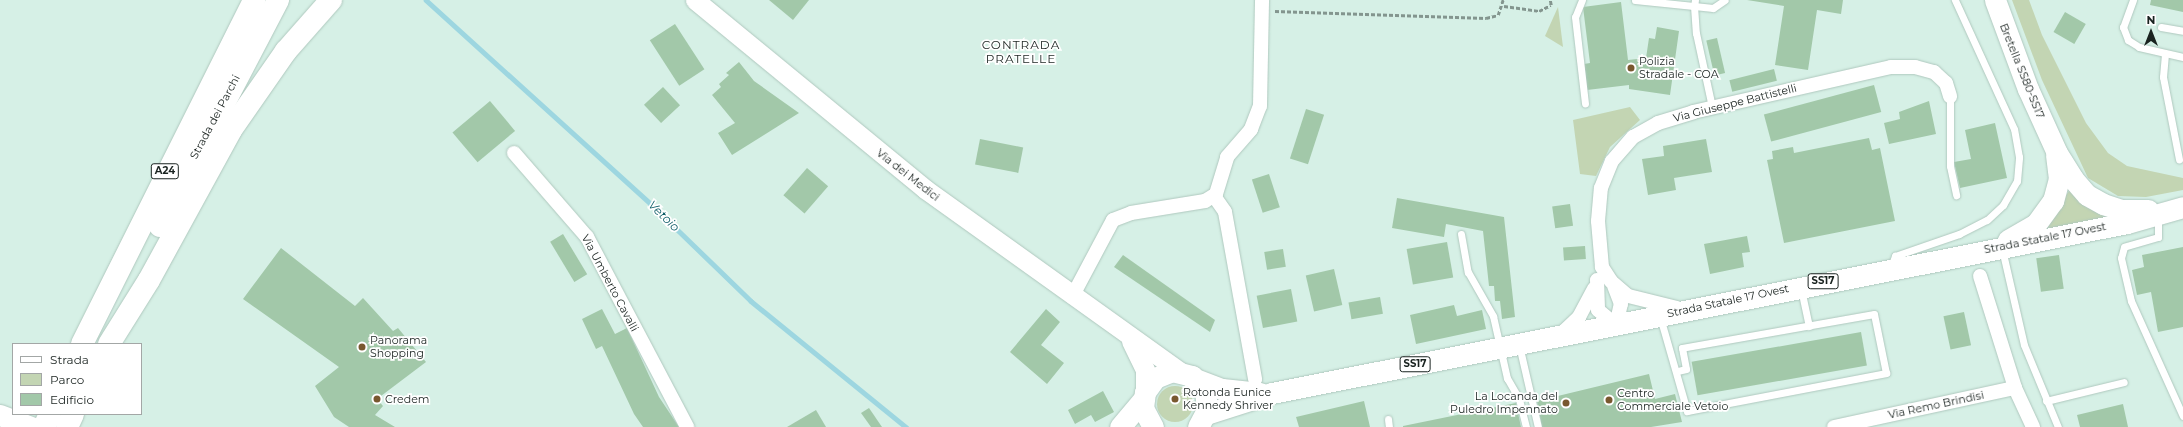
<!DOCTYPE html>
<html>
<head>
<meta charset="utf-8">
<style>
	body { margin:0 }
	#map { position:relative; width:2183px; height:427px; overflow:hidden; background:#d6f0e6; font-family:Montserrat,sans-serif }
	div>[style] { position:absolute }
	[style*='--x'] { left:calc(var(--x)*1px); top:calc(var(--y)*1px); width:calc(var(--w)*1px); rotate:calc(var(--a)*1deg) }
	.green>* { inset:0; background:#c3d5b3 }
	.round { border-radius:50% }
	.stream>* { height:4.5px; margin:-2.25px; padding:0 2.25px; transform-origin:2.25px; border-radius:2.25px; background:#9dd6e0 }
	.building>* { inset:0; background:#a2c8a9; transform-origin:0 0 }
	.path>* { height:2.5px; margin-top:-1.25px; transform-origin:0; background:repeating-linear-gradient(90deg,#83958e 0 4px,transparent 0 6px) }
	.roads { filter:drop-shadow(0 0 1px #afc8be) drop-shadow(0 0 1px #afc8be) }
	.lane>* { height:7px; margin:-3.5px; padding:0 3.5px; transform-origin:3.5px; border-radius:3.5px; background:#fff }
	.street>* { height:14px; margin:-7px; padding:0 7px; transform-origin:7px; border-radius:7px; background:#fff }
	.secondary>* { height:19px; margin:-9.5px; padding:0 9.5px; transform-origin:9.5px; border-radius:9.5px; background:#fff }
	.primary>* { height:21px; margin:-10.5px; padding:0 10.5px; transform-origin:10.5px; border-radius:10.5px; background:#fff }
	.highway>* { height:22px; margin:-11px; padding:0 11px; transform-origin:11px; border-radius:11px; background:#fff }
	.dots>* { width:11px; height:11px; translate:-50% -50%; box-sizing:border-box; border:2px solid #fff; border-radius:50% }
	span { translate:-50% -50%; white-space:nowrap; text-align:center; line-height:1.15; -webkit-text-stroke:3.5px #fff; paint-order:stroke }
	.shield-label span { padding:1px 3px; background:#fff; border:1px solid; border-radius:3px; -webkit-text-stroke-width:0 }
	.shield-label { font-size:10px; color:#1a2320; font-weight:700 }
	.poi-label { font-size:11px; color:#1a2320 }
	.left { translate:0 -50%; text-align:left }
	.right { translate:-100% -50%; text-align:right }
	.street-label { font-size:11px; color:#1a2320 }
	.neighbourhood-label { font-size:12px; color:#1a2320; letter-spacing:1px }
	.water-label { font-size:12px; color:#0d5c67; font-style:italic }
	.legend { position:absolute; left:12px; top:343px; width:130px; height:72px; box-sizing:border-box; background:#fff; border:1px solid #a3a7a6; margin:0; padding:5px 7px; list-style:none; font-size:12px; color:#1a2320 }
	.legend li { display:flex; align-items:center; gap:8px; height:20px }
	.legend b { width:20px; border:1px solid #a3a7a6 }
	.north { position:absolute; left:2131px; top:12px; width:40px; height:40px; -webkit-text-stroke:3px #fff; paint-order:stroke; rotate:0deg; font-size:11px; font-weight:700; line-height:16px; text-align:center; color:#1a2320 }
	.north::after { content:''; display:block; margin:auto; width:14px; height:18px; background:#1a2320; clip-path:polygon(50% 0,100% 100%,50% 72%,0 100%) }
</style>
</head>
<body>
<div id="map">
	<div class="green">
		<div style="clip-path:polygon(2012px 0,2029px 0,2042px 35px,2086px 123px,2108px 153px,2127px 166px,2183px 178px,2183px 190px,2146px 197px,2118px 196px,2088px 178px,2042px 80px)"></div>
		<div style="clip-path:polygon(1558px 7px,1563px 47px,1545px 36px)"></div>
		<div style="clip-path:polygon(1630px 107px,1640px 120px,1610px 147px,1596px 176px,1580px 174px,1573px 120px)"></div>
		<div style="clip-path:polygon(2070px 190px,2086px 207px,2113px 220px,2033px 236px)"></div>
		<div class="round" style="left:1157px;top:386px;width:36px;height:36px"></div>
	</div>
	<div class="stream">
		<div style="--x:426;--y:0;--w:304;--a:42.2"></div>
		<div style="--x:651;--y:204;--w:139;--a:44.1"></div>
		<div style="--x:751;--y:301;--w:200;--a:39.1"></div>
	</div>
	<div class="building">
		<div style="clip-path:polygon(769px 0,809px 0,793px 20px)"></div>
		<div style="clip-path:polygon(1747px 0,1843px 0,1841px 14px,1817px 10px,1808px 70px,1775px 65px,1784px 6px)"></div>
		<div style="clip-path:polygon(2151px 0,2183px 0,2183px 12px,2150px 5px)"></div>
		<div style="clip-path:polygon(1621px 2px,1628px 60px,1646px 58px,1649px 38px,1655px 39px,1657px 27px,1679px 31px,1670px 95px,1629px 89px,1629px 85px,1587px 90px,1584px 64px,1590px 63px,1583px 7px)"></div>
		<div style="left:2065px;top:12px;width:24px;height:23px;rotate:30deg"></div>
		<div style="left:675px;top:24px;width:54px;height:30px;rotate:57deg"></div>
		<div style="left:1717px;top:38px;width:36px;height:11px;rotate:77deg"></div>
		<div style="clip-path:polygon(739px 62px,754px 81px,799px 113px,732px 155px,718px 133px,735px 123px,712px 95px,721px 87px,719px 84px,729px 75px,726px 73px)"></div>
		<div style="left:1774px;top:69px;width:12px;height:46px;rotate:76deg"></div>
		<div style="left:1874px;top:85px;width:28px;height:114px;rotate:75deg"></div>
		<div style="left:663px;top:87px;width:25px;height:26px;rotate:47deg"></div>
		<div style="left:490px;top:101px;width:39px;height:49px;rotate:50deg"></div>
		<div style="clip-path:polygon(1929px 101px,1936px 134px,1889px 144px,1884px 123px,1900px 119px,1899px 112px)"></div>
		<div style="left:1306px;top:109px;width:19px;height:52px;rotate:18deg"></div>
		<div style="clip-path:polygon(1995px 123px,2007px 178px,1960px 188px,1954px 162px,1971px 159px,1965px 130px)"></div>
		<div style="clip-path:polygon(1869px 138px,1872px 150px,1880px 148px,1895px 221px,1784px 243px,1767px 160px,1773px 159px,1772px 151px,1793px 147px,1794px 153px)"></div>
		<div style="left:980px;top:139px;width:44px;height:26px;rotate:11deg"></div>
		<div style="clip-path:polygon(1706px 139px,1712px 172px,1674px 178px,1676px 190px,1648px 195px,1642px 159px,1664px 156px,1663px 146px)"></div>
		<div style="left:807px;top:168px;width:28px;height:36px;rotate:41deg"></div>
		<div style="left:1269px;top:174px;width:35px;height:18px;rotate:72deg"></div>
		<div style="clip-path:polygon(1397px 198px,1504px 217px,1515px 317px,1502px 319px,1500px 301px,1495px 301px,1494px 286px,1489px 286px,1483px 231px,1446px 224px,1444px 237px,1392px 228px)"></div>
		<div style="left:1570px;top:204px;width:22px;height:18px;rotate:82deg"></div>
		<div style="left:563px;top:234px;width:47px;height:15px;rotate:59deg"></div>
		<div style="clip-path:polygon(1747px 236px,1750px 252px,1742px 253px,1744px 267px,1710px 274px,1704px 244px)"></div>
		<div style="left:1447px;top:242px;width:36px;height:41px;rotate:80deg"></div>
		<div style="left:1585px;top:246px;width:13px;height:22px;rotate:86deg"></div>
		<div style="clip-path:polygon(2183px 247px,2183px 327px,2158px 332px,2151px 292px,2137px 295px,2132px 270px,2144px 267px,2142px 255px)"></div>
		<div style="clip-path:polygon(281px 248px,355px 306px,363px 298px,393px 331px,398px 328px,426px 362px,377px 399px,383px 406px,375px 415px,395px 427px,349px 427px,334px 417px,315px 386px,339px 367px,243px 299px)"></div>
		<div style="left:1283px;top:249px;width:18px;height:19px;rotate:81deg"></div>
		<div style="clip-path:polygon(1123px 255px,1215px 320px,1210px 332px,1114px 267px)"></div>
		<div style="left:2059px;top:255px;width:34px;height:23px;rotate:82deg"></div>
		<div style="left:1334px;top:269px;width:37px;height:29px;rotate:77deg"></div>
		<div style="left:1291px;top:289px;width:33px;height:35px;rotate:79deg"></div>
		<div style="left:1380px;top:297px;width:17px;height:32px;rotate:80deg"></div>
		<div style="clip-path:polygon(1454px 305px,1457px 316px,1482px 310px,1486px 329px,1416px 344px,1410px 315px)"></div>
		<div style="clip-path:polygon(602px 309px,615px 334px,627px 328px,659px 397px,679px 427px,643px 427px,634px 414px,602px 346px,596px 349px,582px 319px)"></div>
		<div style="clip-path:polygon(1046px 309px,1060px 322px,1041px 345px,1064px 363px,1047px 384px,1010px 352px)"></div>
		<div style="left:1964px;top:312px;width:34px;height:21px;rotate:78deg"></div>
		<div style="left:1861px;top:332px;width:34px;height:172px;rotate:80deg"></div>
		<div style="clip-path:polygon(1649px 374px,1655px 399px,1675px 394px,1682px 422px,1651px 427px,1542px 427px,1537px 401px)"></div>
		<div style="clip-path:polygon(1103px 391px,1114px 412px,1095px 422px,1091px 415px,1075px 424px,1068px 410px)"></div>
		<div style="clip-path:polygon(1364px 401px,1370px 427px,1299px 427px,1296px 417px)"></div>
		<div style="clip-path:polygon(1516px 403px,1521px 427px,1403px 427px,1403px 426px)"></div>
		<div style="clip-path:polygon(2123px 404px,2128px 427px,2080px 427px,2077px 415px)"></div>
		<div style="clip-path:polygon(869px 408px,882px 427px,871px 427px,861px 413px)"></div>
		<div style="clip-path:polygon(816px 410px,826px 427px,787px 427px)"></div>
	</div>
	<div class="path">
		<div style="--x:1504;--y:6;--w:35;--a:8"></div>
		<div style="--x:1539;--y:11;--w:13;--a:-27"></div>
		<div style="--x:1551;--y:5;--w:5;--a:-101"></div>
		<div style="--x:1275;--y:11;--w:211;--a:1.9"></div>
		<div style="--x:1486;--y:18;--w:12;--a:-14"></div>
		<div style="--x:1498;--y:15;--w:16;--a:-72"></div>
	</div>
	<div class="roads">
		<div class="lane">
			<div style="--x:1582;--y:0;--w:18;--a:112"></div>
			<div style="--x:1575;--y:17;--w:87;--a:83.4"></div>
			<div style="--x:1635;--y:0;--w:59;--a:5.8"></div>
			<div style="--x:1694;--y:6;--w:27;--a:86"></div>
			<div style="--x:1696;--y:33;--w:76;--a:77.8"></div>
			<div style="--x:1695;--y:0;--w:6;--a:99"></div>
			<div style="--x:1694;--y:6;--w:19;--a:6"></div>
			<div style="--x:1713;--y:8;--w:14;--a:-34"></div>
			<div style="--x:2133;--y:0;--w:29;--a:110"></div>
			<div style="--x:2123;--y:27;--w:14;--a:69"></div>
			<div style="--x:2128;--y:40;--w:13;--a:32"></div>
			<div style="--x:2139;--y:47;--w:45;--a:12.8"></div>
			<div style="--x:2161;--y:27;--w:22;--a:10"></div>
			<div style="--x:2165;--y:54;--w:23;--a:95"></div>
			<div style="--x:2163;--y:77;--w:84;--a:79"></div>
			<div style="--x:1950;--y:96;--w:70;--a:90"></div>
			<div style="--x:1950;--y:166;--w:30;--a:78"></div>
			<div style="--x:2158;--y:217;--w:20;--a:90"></div>
			<div style="--x:2158;--y:237;--w:35;--a:164"></div>
			<div style="--x:2124;--y:247;--w:11;--a:105"></div>
			<div style="--x:2121;--y:258;--w:44;--a:76.9"></div>
			<div style="--x:2131;--y:301;--w:126;--a:65.7"></div>
			<div style="--x:1461;--y:234;--w:39;--a:80"></div>
			<div style="--x:1468;--y:272;--w:51;--a:60.4"></div>
			<div style="--x:1493;--y:316;--w:64;--a:77.3"></div>
			<div style="--x:1507;--y:378;--w:24;--a:60"></div>
			<div style="--x:1519;--y:399;--w:29;--a:76"></div>
			<div style="--x:2002;--y:249;--w:98;--a:77.1"></div>
			<div style="--x:2024;--y:345;--w:89;--a:67.5"></div>
			<div style="--x:1891;--y:267;--w:12;--a:-70"></div>
			<div style="--x:1895;--y:256;--w:68;--a:-19"></div>
			<div style="--x:1959;--y:234;--w:31;--a:-27"></div>
			<div style="--x:1987;--y:220;--w:22;--a:-43"></div>
			<div style="--x:2003;--y:205;--w:28;--a:-60"></div>
			<div style="--x:2017;--y:181;--w:24;--a:-85"></div>
			<div style="--x:2019;--y:157;--w:28;--a:-100"></div>
			<div style="--x:2014;--y:129;--w:142;--a:-114.6"></div>
			<div style="--x:1801;--y:289;--w:38;--a:78"></div>
			<div style="--x:1660;--y:317;--w:98;--a:74"></div>
			<div style="--x:1687;--y:411;--w:203;--a:-10.8"></div>
			<div style="--x:1886;--y:373;--w:60;--a:-101.5"></div>
			<div style="--x:1874;--y:314;--w:195;--a:170"></div>
			<div style="--x:1682;--y:348;--w:21;--a:79"></div>
			<div style="--x:1686;--y:369;--w:8;--a:166"></div>
			<div style="--x:1519;--y:345;--w:84;--a:77"></div>
			<div style="--x:2046;--y:401;--w:80;--a:-13.7"></div>
			<div style="--x:1388;--y:419;--w:8;--a:83"></div>
		</div>
		<div class="street">
			<div style="--x:514;--y:153;--w:111;--a:49"></div>
			<div style="--x:587;--y:237;--w:215;--a:62.2"></div>
			<div style="--x:1214;--y:196;--w:19;--a:55"></div>
			<div style="--x:1225;--y:212;--w:170;--a:79.8"></div>
			<div style="--x:1980;--y:276;--w:117;--a:72.6"></div>
			<div style="--x:2015;--y:388;--w:43;--a:65.2"></div>
			<div style="--x:1597;--y:280;--w:30;--a:88"></div>
			<div style="--x:1598;--y:310;--w:23;--a:40"></div>
			<div style="--x:1616;--y:325;--w:22;--a:-77"></div>
			<div style="--x:1621;--y:304;--w:19;--a:-111"></div>
			<div style="--x:1072;--y:297;--w:87;--a:-62"></div>
			<div style="--x:1113;--y:220;--w:19;--a:-21"></div>
			<div style="--x:1131;--y:213;--w:75;--a:-9.2"></div>
			<div style="--x:1205;--y:201;--w:13;--a:-32"></div>
			<div style="--x:1216;--y:194;--w:39;--a:-73"></div>
			<div style="--x:1227;--y:157;--w:37;--a:-49"></div>
			<div style="--x:1251;--y:129;--w:25;--a:-69"></div>
			<div style="--x:1260;--y:106;--w:106;--a:-88.9"></div>
			<div style="--x:1677;--y:308;--w:50;--a:-166.2"></div>
			<div style="--x:1628;--y:296;--w:23;--a:-139"></div>
			<div style="--x:1611;--y:281;--w:17;--a:-123"></div>
			<div style="--x:1602;--y:267;--w:46;--a:-95"></div>
			<div style="--x:1598;--y:221;--w:33;--a:-85"></div>
			<div style="--x:1601;--y:188;--w:29;--a:-68"></div>
			<div style="--x:1612;--y:161;--w:32;--a:-49"></div>
			<div style="--x:1633;--y:137;--w:29;--a:-29"></div>
			<div style="--x:1658;--y:123;--w:37;--a:-17"></div>
			<div style="--x:1693;--y:112;--w:203;--a:-12.8"></div>
			<div style="--x:1891;--y:67;--w:24;--a:0"></div>
			<div style="--x:1915;--y:67;--w:20;--a:15"></div>
			<div style="--x:1934;--y:72;--w:16;--a:43"></div>
			<div style="--x:1946;--y:83;--w:14;--a:73"></div>
			<div style="--x:1561;--y:334;--w:25;--a:-43"></div>
			<div style="--x:1579;--y:317;--w:32;--a:-62"></div>
			<div style="--x:1834;--y:427;--w:185;--a:-12.2"></div>
		</div>
		<div class="secondary">
			<div style="--x:695;--y:0;--w:298;--a:39.4"></div>
			<div style="--x:925;--y:189;--w:315;--a:35.6"></div>
			<div style="--x:1131;--y:341;--w:32;--a:64"></div>
			<div style="--x:1145;--y:370;--w:22;--a:90"></div>
		</div>
		<div class="primary">
			<div style="--x:1995;--y:0;--w:95;--a:69.7"></div>
			<div style="--x:2028;--y:89;--w:70;--a:65.6"></div>
			<div style="--x:2057;--y:153;--w:31;--a:58"></div>
			<div style="--x:2073;--y:179;--w:21;--a:49"></div>
			<div style="--x:2087;--y:195;--w:18;--a:29"></div>
			<div style="--x:2103;--y:204;--w:20;--a:18"></div>
			<div style="--x:2122;--y:210;--w:26;--a:0"></div>
			<div style="--x:2008;--y:240;--w:32;--a:-30"></div>
			<div style="--x:2036;--y:224;--w:29;--a:-54"></div>
			<div style="--x:2053;--y:201;--w:23;--a:-75"></div>
			<div style="--x:2059;--y:179;--w:24;--a:-97"></div>
			<div style="--x:1198;--y:380;--w:26;--a:21"></div>
			<div style="--x:1222;--y:389;--w:38;--a:6"></div>
			<div style="--x:1206;--y:414;--w:69;--a:-17.7"></div>
			<div style="--x:1272;--y:393;--w:872;--a:-11.25"></div>
			<div style="--x:2127;--y:223;--w:58;--a:-15.9"></div>
			<div style="--x:0;--y:415;--w:34;--a:21"></div>
			<div style="--x:1120;--y:427;--w:35;--a:-50"></div>
			<div style="--x:1153;--y:427;--w:21;--a:-118"></div>
			<div style="--x:1143;--y:408;--w:16;--a:-83"></div>
			<div style="--x:1145;--y:392;--w:17;--a:-54"></div>
			<div style="--x:1155;--y:378;--w:18;--a:-22"></div>
			<div style="--x:1172;--y:371;--w:21;--a:14"></div>
			<div style="--x:1192;--y:376;--w:19;--a:47"></div>
			<div style="--x:1205;--y:390;--w:20;--a:84"></div>
			<div style="--x:1207;--y:410;--w:19;--a:118"></div>
		</div>
		<div class="highway">
			<div style="--x:160;--y:226;--w:255;--a:-62.4"></div>
			<div style="--x:82;--y:344;--w:385;--a:-63.4"></div>
			<div style="--x:109;--y:344;--w:75;--a:-58"></div>
			<div style="--x:149;--y:280;--w:171;--a:-61.3"></div>
			<div style="--x:231;--y:130;--w:96;--a:-55.2"></div>
			<div style="--x:286;--y:51;--w:68;--a:-48.6"></div>
			<div style="--x:44;--y:427;--w:14;--a:-65"></div>
			<div style="--x:67;--y:427;--w:14;--a:-65"></div>
		</div>
	</div>
	<div class="dots">
		<div style="left:1631px;top:68px;background:#79582f"></div>
		<div style="left:362px;top:347px;background:#79582f"></div>
		<div style="left:377px;top:399px;background:#79582f"></div>
		<div style="left:1175px;top:399px;background:#79582f"></div>
		<div style="left:1609px;top:400px;background:#79582f"></div>
		<div style="left:1566px;top:403px;background:#79582f"></div>
	</div>
	<div class="shield-label">
		<span style="left:165px;top:171px">A24</span>
		<span style="left:1823px;top:281px">SS17</span>
		<span style="left:1415px;top:364px">SS17</span>
	</div>
	<div class="poi-label">
		<span class="left" style="left:1639px;top:68px">Polizia<br>Stradale - COA</span>
		<span class="left" style="left:370px;top:347px">Panorama<br>Shopping</span>
		<span class="left" style="left:1183px;top:399px">Rotonda Eunice<br>Kennedy Shriver</span>
		<span class="left" style="left:1617px;top:400px">Centro<br>Commerciale Vetoio</span>
		<span class="right" style="left:1558px;top:403px">La Locanda del<br>Puledro Impennato</span>
		<span class="left" style="left:385px;top:399px">Credem</span>
	</div>
	<div class="street-label">
		<span style="left:2022px;top:71px;rotate:68deg">Bretella SS80-SS17</span>
		<span style="left:1735px;top:103px;rotate:-14deg">Via Giuseppe Battistelli</span>
		<span style="left:215px;top:117px;rotate:-62deg">Strada dei Parchi</span>
		<span style="left:908px;top:175px;rotate:38deg">Via dei Medici</span>
		<span style="left:2045px;top:238px;rotate:-11deg">Strada Statale 17 Ovest</span>
		<span style="left:610px;top:283px;rotate:62deg">Via Umberto Cavalli</span>
		<span style="left:1728px;top:301px;rotate:-12deg">Strada Statale 17 Ovest</span>
		<span style="left:1936px;top:405px;rotate:-12deg">Via Remo Brindisi</span>
	</div>
	<div class="neighbourhood-label">
		<span style="left:1021px;top:52px">CONTRADA<br>PRATELLE</span>
	</div>
	<div class="water-label">
		<span style="left:664px;top:216px;rotate:44deg">Vetoio</span>
	</div>
	<ul class="legend">
	<li><b style="height:5px;background:#fff"></b>Strada</li>
	<li><b style="height:11px;background:#c3d5b3"></b>Parco</li>
	<li><b style="height:11px;background:#a2c8a9"></b>Edificio</li>
	</ul>
	<div class="north">N</div>
</div>
</body>
</html>
